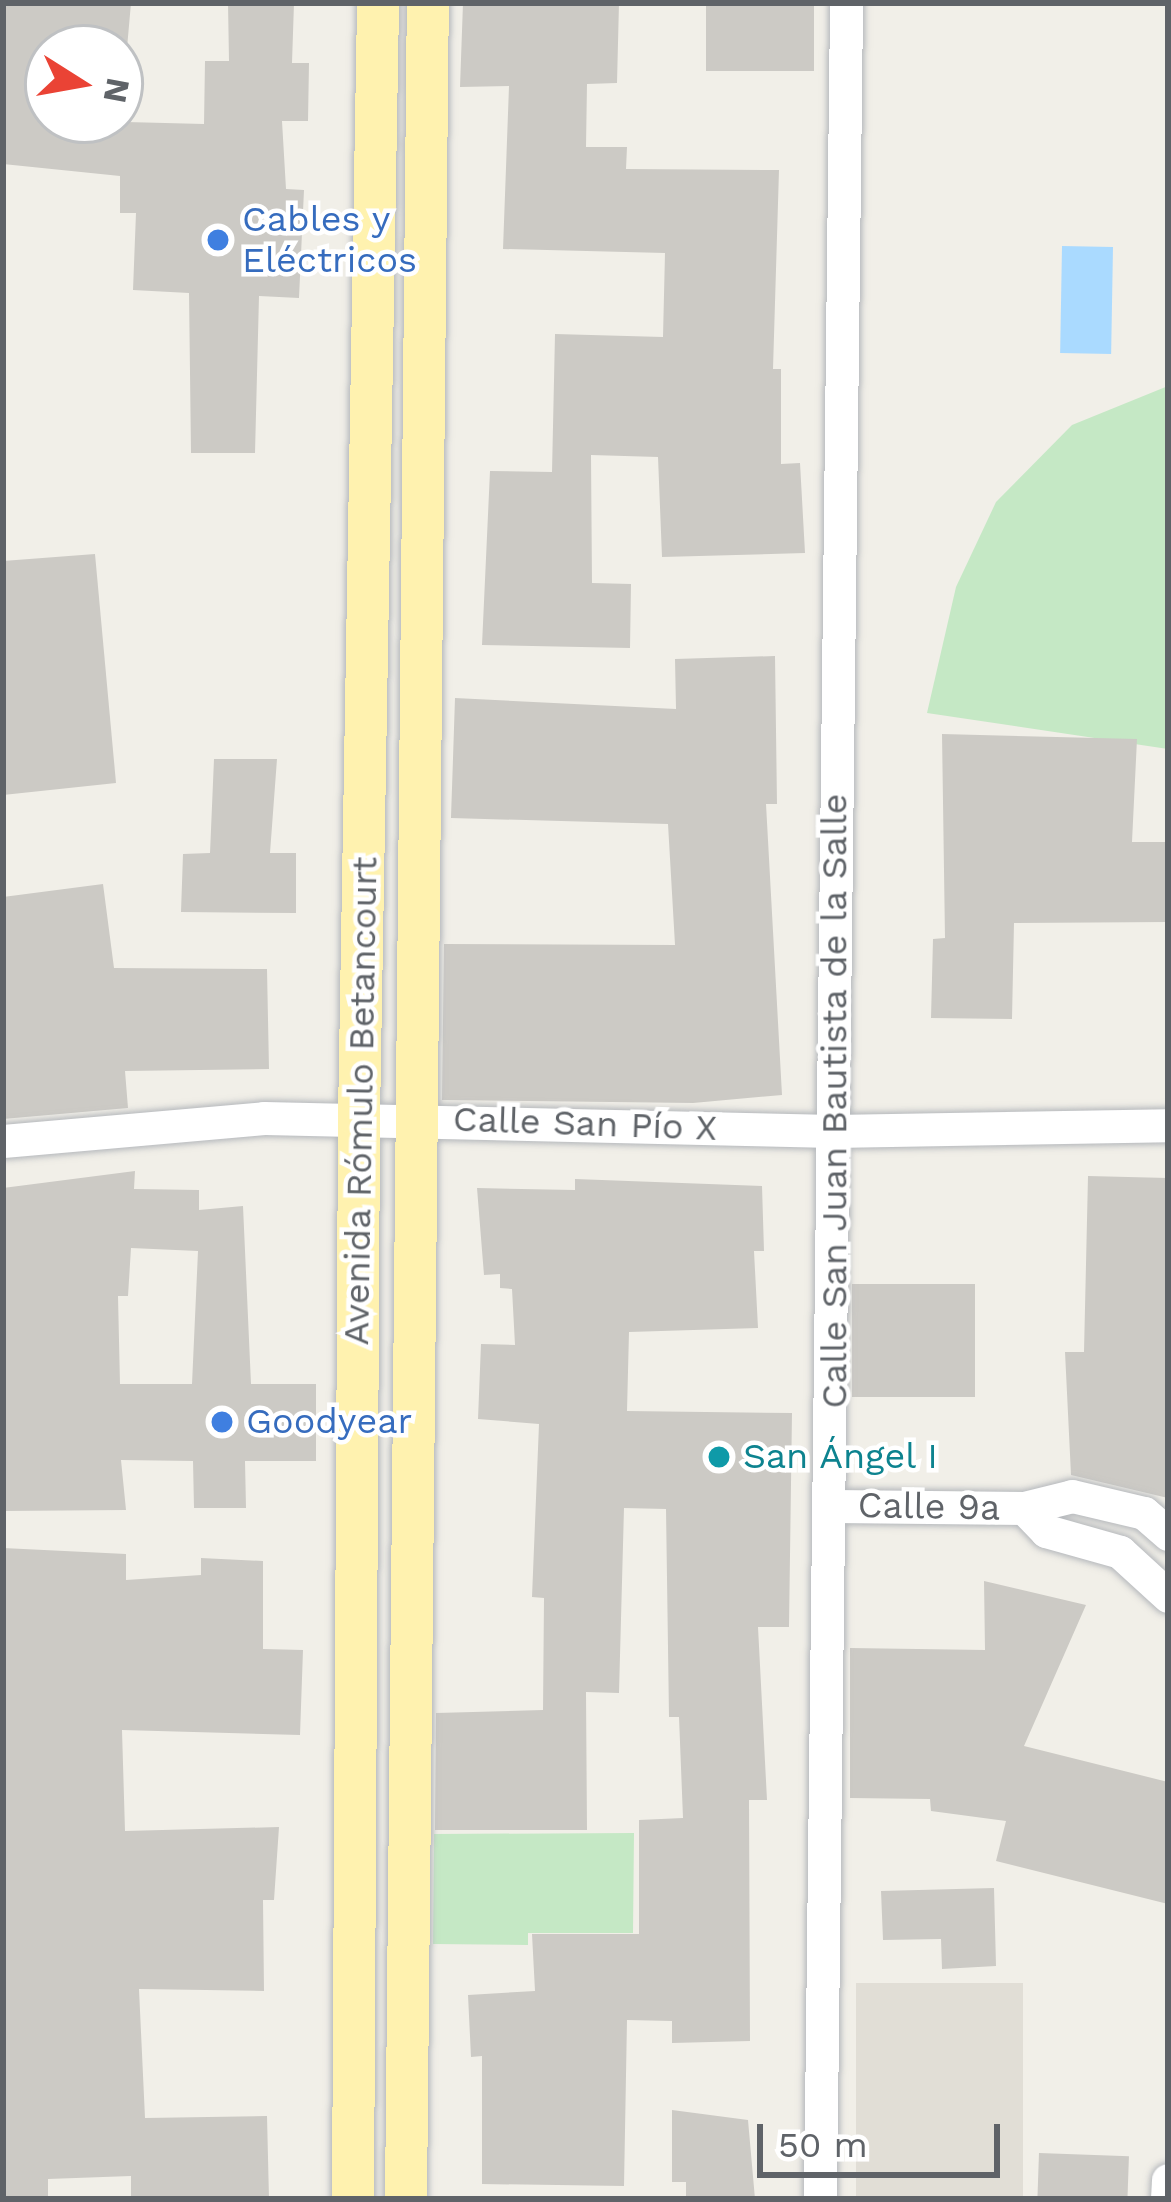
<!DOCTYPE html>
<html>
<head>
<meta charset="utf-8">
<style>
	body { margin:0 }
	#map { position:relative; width:1171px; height:2202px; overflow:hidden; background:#f1efe8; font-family:"Work Sans",sans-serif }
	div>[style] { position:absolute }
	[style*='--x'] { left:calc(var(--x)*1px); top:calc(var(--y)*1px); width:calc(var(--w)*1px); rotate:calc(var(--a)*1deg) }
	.education>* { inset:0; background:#e1ded6; transform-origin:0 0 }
	.green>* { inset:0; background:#c5e8c5 }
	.water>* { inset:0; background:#aadaff; transform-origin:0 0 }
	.building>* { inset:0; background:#cccac5; transform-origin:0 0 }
	.roads { filter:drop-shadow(0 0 3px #b5b8bc) drop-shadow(0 0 3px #b5b8bc) }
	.minor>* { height:33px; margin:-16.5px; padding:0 16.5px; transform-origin:16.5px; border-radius:16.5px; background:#fff }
	.major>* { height:42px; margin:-21px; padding:0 21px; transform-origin:21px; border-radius:21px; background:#fff2af }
	.dots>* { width:33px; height:33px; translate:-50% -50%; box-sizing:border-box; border:6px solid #fff; border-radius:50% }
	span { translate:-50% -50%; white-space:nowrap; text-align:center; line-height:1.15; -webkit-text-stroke:9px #fff; paint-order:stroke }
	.shop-label { font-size:36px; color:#366cbe }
	.left { translate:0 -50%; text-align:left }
	.street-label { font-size:36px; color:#5f6368 }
	.culture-label { font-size:36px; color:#0d838f }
	.frame { position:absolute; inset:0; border:6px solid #5f6368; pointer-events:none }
	.north { position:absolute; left:24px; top:24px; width:120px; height:120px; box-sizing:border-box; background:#fff; border:3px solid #bfc1c3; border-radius:50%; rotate:101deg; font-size:33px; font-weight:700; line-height:48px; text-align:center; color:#5f6368 }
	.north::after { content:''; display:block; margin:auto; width:42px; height:54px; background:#ea4335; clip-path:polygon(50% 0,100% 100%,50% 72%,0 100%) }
	.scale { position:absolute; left:757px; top:2124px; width:243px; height:54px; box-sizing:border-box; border:6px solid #5f6368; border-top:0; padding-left:15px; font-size:36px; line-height:42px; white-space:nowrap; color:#5f6368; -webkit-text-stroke:9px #fff; paint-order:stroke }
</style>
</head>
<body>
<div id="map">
	<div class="education">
		<div style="left:856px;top:1983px;width:167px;height:216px"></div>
	</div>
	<div class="green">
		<div style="clip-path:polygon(1168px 386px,1168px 749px,927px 713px,956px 587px,996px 502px,1072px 425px)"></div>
		<div style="clip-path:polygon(634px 1833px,633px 1933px,528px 1933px,528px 1945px,433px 1944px,434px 1834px)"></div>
	</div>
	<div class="water">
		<div style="left:1113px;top:247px;width:107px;height:51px;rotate:91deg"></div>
	</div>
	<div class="building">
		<div style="clip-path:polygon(3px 3px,131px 3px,127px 48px,48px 48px,48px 120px,204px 124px,205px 61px,229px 61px,228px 3px,294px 3px,292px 63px,309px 63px,308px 121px,282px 121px,286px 189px,304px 190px,299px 298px,259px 296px,255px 453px,191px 453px,189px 293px,133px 290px,136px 213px,120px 213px,120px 176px,3px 164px)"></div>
		<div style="clip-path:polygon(463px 3px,619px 3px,617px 83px,587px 84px,586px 147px,627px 147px,626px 169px,779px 170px,773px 369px,781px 369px,781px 464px,800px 463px,805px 553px,662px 557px,658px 457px,591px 455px,592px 583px,631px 584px,630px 648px,482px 645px,490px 471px,552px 472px,555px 334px,663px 337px,665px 253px,503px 249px,509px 86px,460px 87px)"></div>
		<div style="left:706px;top:3px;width:108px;height:68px"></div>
		<div style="clip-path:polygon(95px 554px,116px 783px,3px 795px,3px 561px)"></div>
		<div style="clip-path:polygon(775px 656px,777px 804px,766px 804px,782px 1095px,693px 1103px,442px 1100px,444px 944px,675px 945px,668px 824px,451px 818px,455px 698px,676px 709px,675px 659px)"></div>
		<div style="clip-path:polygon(942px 734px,1137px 739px,1132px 842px,1168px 842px,1168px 922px,1014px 923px,1012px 1019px,931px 1018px,933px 939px,945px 938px)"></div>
		<div style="clip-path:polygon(214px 759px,277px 759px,270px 853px,296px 853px,296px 913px,181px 912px,183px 854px,210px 853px)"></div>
		<div style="clip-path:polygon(103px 884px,114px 968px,267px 969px,269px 1069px,125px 1071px,128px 1108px,3px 1119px,3px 897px)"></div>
		<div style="clip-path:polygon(evenodd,135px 1171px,134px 1189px,199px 1190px,199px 1210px,243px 1206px,251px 1384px,316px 1384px,316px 1461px,245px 1461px,246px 1508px,194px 1508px,193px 1461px,121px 1460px,126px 1510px,3px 1511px,3px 1188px,135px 1171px,131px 1248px,198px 1251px,192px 1384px,120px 1384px,118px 1296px,128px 1296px,131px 1248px)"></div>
		<div style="clip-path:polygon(1088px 1176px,1168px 1178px,1168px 1498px,1071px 1475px,1065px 1352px,1084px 1352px)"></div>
		<div style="clip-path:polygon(575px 1179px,762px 1186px,764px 1251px,754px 1251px,758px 1328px,629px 1332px,627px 1411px,792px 1413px,789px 1627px,758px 1627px,767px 1800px,749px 1800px,750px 2041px,672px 2043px,672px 2021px,627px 2020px,624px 2186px,482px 2184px,482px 2056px,471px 2057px,468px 1995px,535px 1991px,532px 1934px,639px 1934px,639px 1820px,683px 1818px,679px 1717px,669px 1717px,666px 1509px,624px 1508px,619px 1693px,586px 1692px,587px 1830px,435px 1830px,436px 1713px,543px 1710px,544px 1598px,532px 1597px,539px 1424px,478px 1419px,481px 1344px,515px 1345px,512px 1289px,500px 1288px,500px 1274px,484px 1275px,477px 1188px,575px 1190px)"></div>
		<div style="left:975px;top:1284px;width:113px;height:123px;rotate:90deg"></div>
		<div style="clip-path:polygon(3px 1548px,126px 1554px,126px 1580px,201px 1575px,201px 1558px,263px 1561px,263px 1649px,303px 1650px,300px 1735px,122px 1730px,125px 1831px,279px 1827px,274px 1900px,263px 1900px,264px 1991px,139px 1989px,145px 2118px,267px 2116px,269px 2199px,131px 2199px,131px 2176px,48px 2179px,48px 2199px,3px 2199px)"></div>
		<div style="clip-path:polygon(984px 1581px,1086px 1605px,1024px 1746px,1168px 1782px,1168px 1904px,996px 1861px,1006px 1821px,931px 1811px,930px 1799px,850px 1798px,850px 1648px,985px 1650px)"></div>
		<div style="clip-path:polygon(994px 1888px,996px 1966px,942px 1969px,941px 1939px,883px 1940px,881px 1891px)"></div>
		<div style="clip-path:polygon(672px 2110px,748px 2120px,755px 2199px,686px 2199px,686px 2182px,672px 2182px)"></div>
		<div style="left:1039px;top:2153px;width:90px;height:46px;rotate:2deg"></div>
	</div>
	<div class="roads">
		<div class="minor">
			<div style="--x:3;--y:1141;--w:262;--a:-5"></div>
			<div style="--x:264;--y:1118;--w:569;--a:1.31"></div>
			<div style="--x:833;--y:1131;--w:335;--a:-1"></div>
			<div style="--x:834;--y:1506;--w:190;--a:0.6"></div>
			<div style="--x:1024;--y:1508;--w:49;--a:-14"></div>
			<div style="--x:1072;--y:1496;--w:74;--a:13.3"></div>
			<div style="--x:1144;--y:1513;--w:32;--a:41"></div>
			<div style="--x:1024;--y:1508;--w:32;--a:46"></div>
			<div style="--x:1046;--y:1531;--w:77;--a:15.8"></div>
			<div style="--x:1120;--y:1552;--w:65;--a:42.5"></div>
			<div style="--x:820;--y:2199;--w:2196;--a:-89.32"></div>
			<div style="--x:1167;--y:2199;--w:19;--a:-87"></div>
		</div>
		<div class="major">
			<div style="--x:353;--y:2199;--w:1082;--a:-89.68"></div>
			<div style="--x:359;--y:1117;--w:1114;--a:-89.02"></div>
			<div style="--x:406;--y:2199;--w:2196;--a:-89.43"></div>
		</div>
	</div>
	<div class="dots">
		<div style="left:218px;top:240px;background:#3f7fe0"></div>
		<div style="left:222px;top:1422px;background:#3f7fe0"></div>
		<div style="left:719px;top:1457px;background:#0f9aa8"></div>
	</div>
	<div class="shop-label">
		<span class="left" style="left:242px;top:240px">Cables y<br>Eléctricos</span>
		<span class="left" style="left:246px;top:1422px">Goodyear</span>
	</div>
	<div class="street-label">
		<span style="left:361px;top:1101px;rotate:-89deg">Avenida Rómulo Betancourt</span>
		<span style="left:835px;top:1101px;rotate:-90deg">Calle San Juan Bautista de la Salle</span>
		<span style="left:585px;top:1124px;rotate:2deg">Calle San Pío X</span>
		<span style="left:929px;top:1507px;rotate:1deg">Calle 9a</span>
	</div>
	<div class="culture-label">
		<span class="left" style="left:743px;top:1457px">San Ángel I</span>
	</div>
	<div class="frame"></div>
	<div class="north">N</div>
	<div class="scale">50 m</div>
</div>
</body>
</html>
